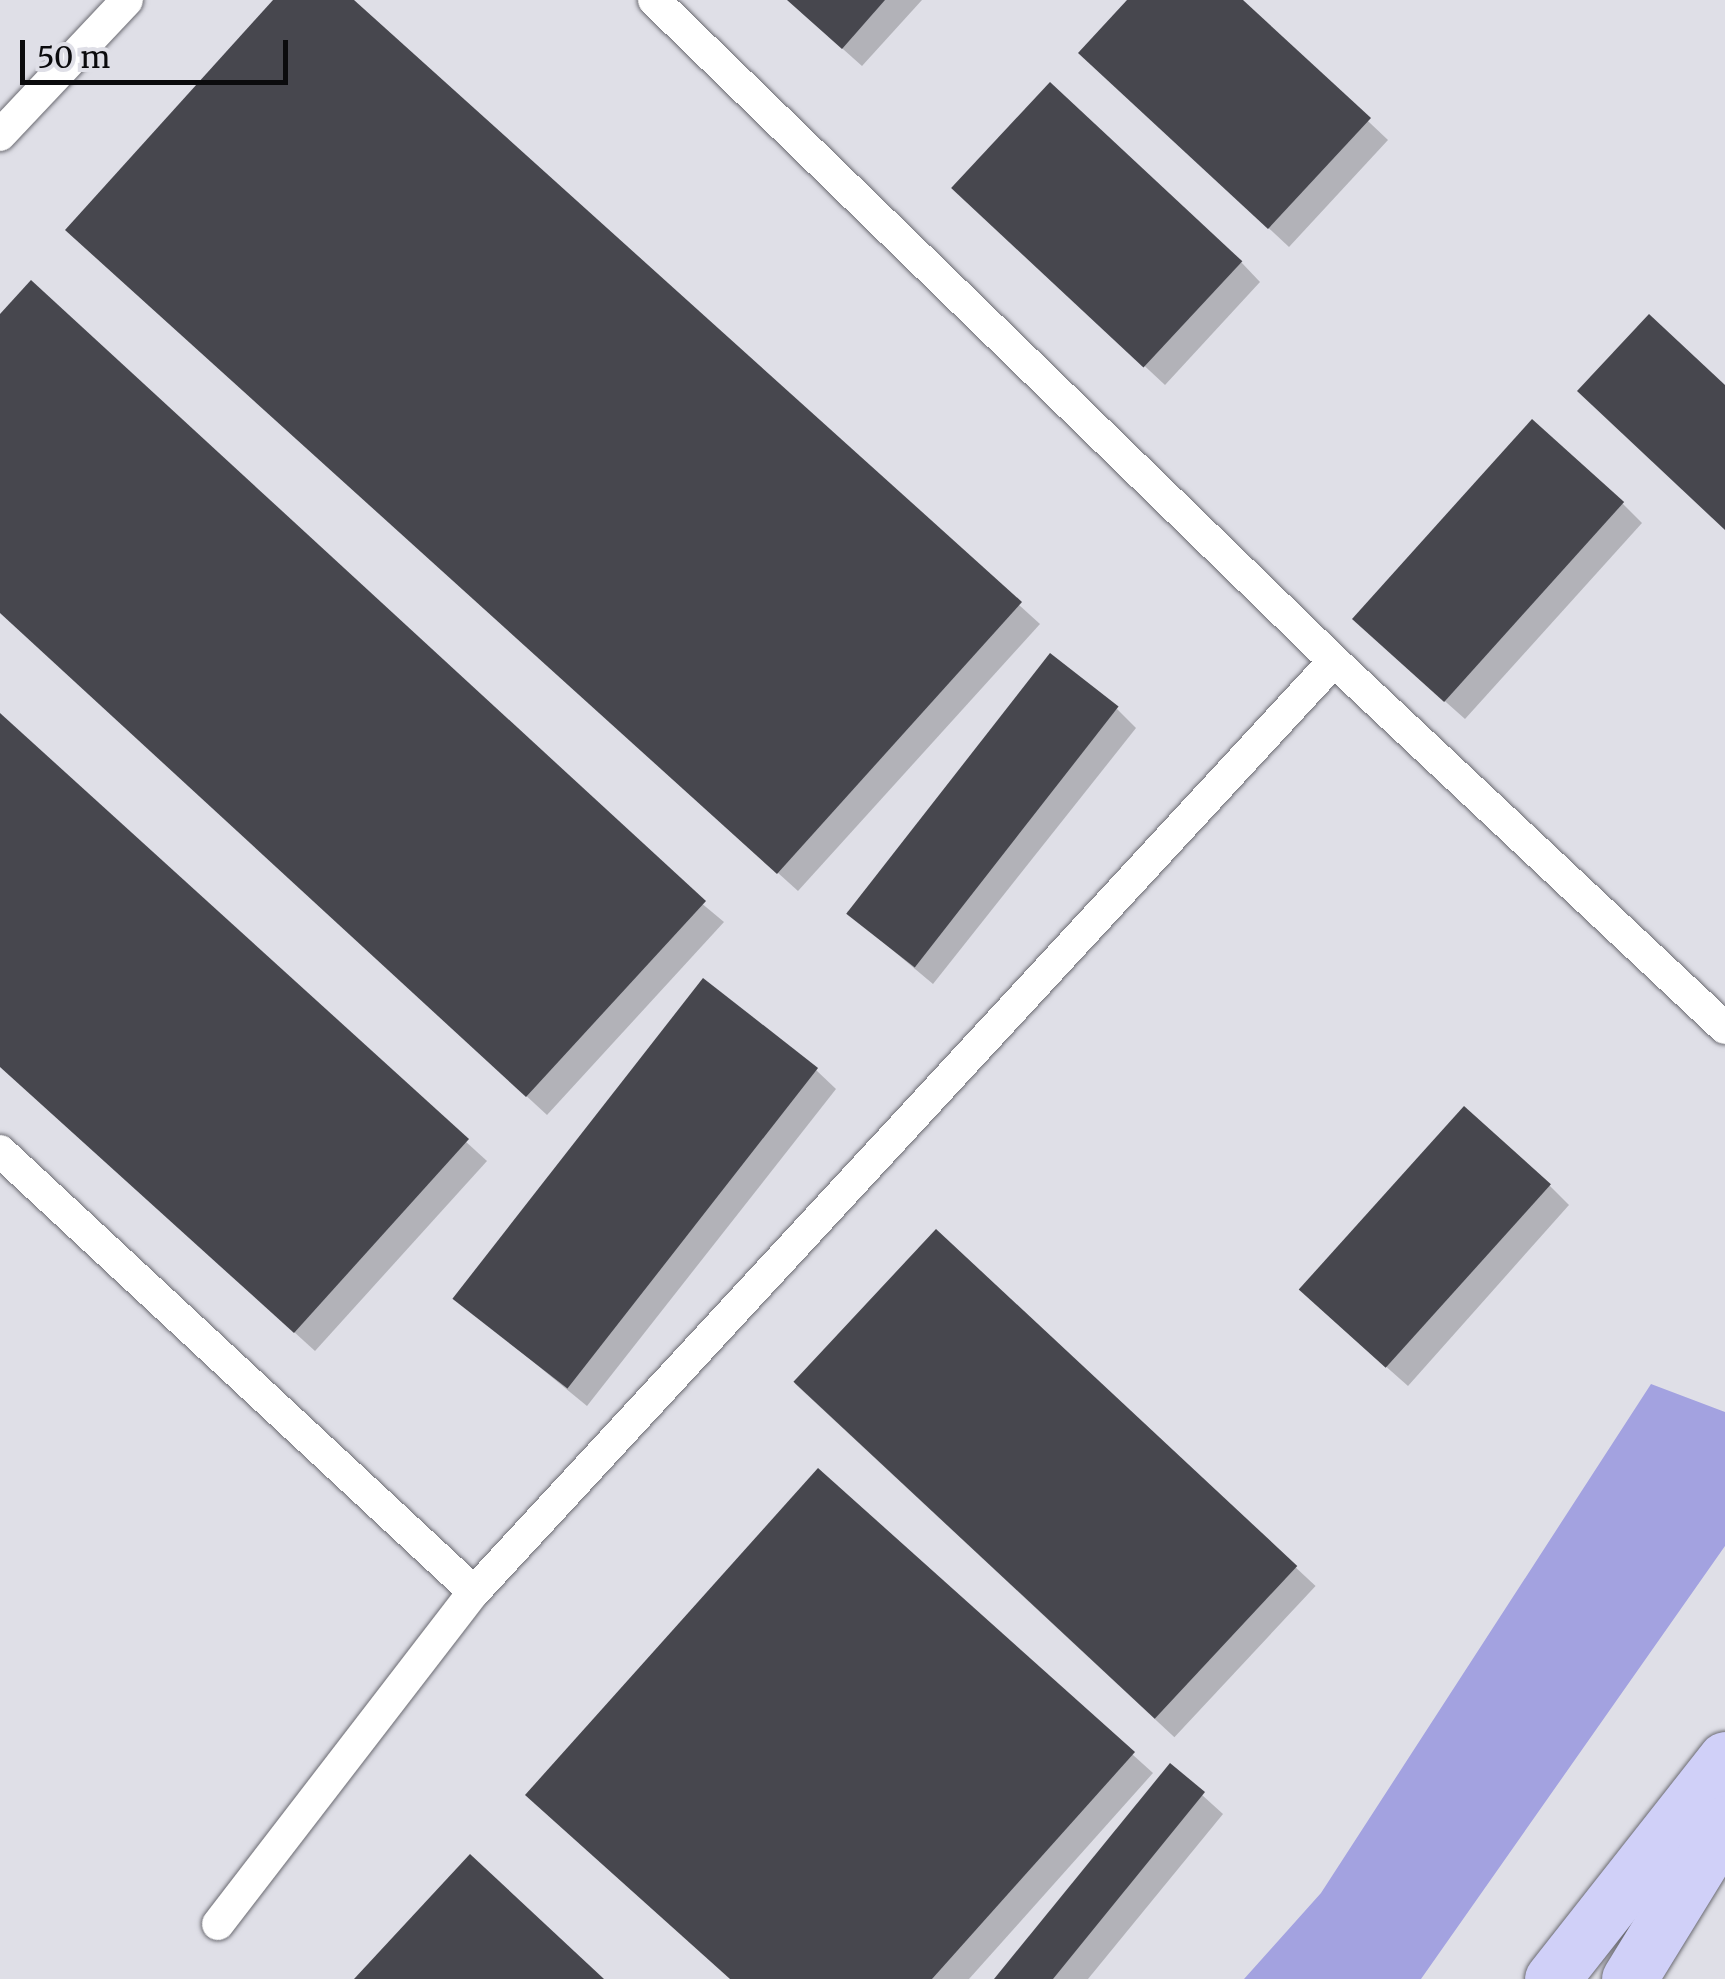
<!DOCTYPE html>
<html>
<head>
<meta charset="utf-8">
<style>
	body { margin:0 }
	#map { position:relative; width:1725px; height:1979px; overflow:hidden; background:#dfdfe7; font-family:Merriweather,serif }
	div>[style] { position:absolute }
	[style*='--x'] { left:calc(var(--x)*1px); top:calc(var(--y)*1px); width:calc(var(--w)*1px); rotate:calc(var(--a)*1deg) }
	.forest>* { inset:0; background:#a3a2e0 }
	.shadow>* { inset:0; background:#0003; transform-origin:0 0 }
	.building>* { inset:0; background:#47474e; transform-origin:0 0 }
	.roads { filter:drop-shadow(0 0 2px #6a6a71) drop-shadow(0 0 2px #6a6a71) }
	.minor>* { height:32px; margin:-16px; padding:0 16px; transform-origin:16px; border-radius:16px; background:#fff }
	.motorway>* { height:55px; margin:-27.5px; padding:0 27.5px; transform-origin:27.5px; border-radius:27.5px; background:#d0d0f8 }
	span { translate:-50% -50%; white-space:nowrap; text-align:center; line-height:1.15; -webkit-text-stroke:10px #dfdfe7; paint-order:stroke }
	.scale { position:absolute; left:20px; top:40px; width:268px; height:45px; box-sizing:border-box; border:5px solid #0b0b0d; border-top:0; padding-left:12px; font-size:30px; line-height:35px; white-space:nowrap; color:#0b0b0d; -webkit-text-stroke:8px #dfdfe7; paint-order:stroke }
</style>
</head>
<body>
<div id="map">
	<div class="forest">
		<div style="clip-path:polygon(1651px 1384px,1725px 1412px,1725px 1546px,1421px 1979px,1244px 1979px,1321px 1893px)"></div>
	</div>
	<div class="shadow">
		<div style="clip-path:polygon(276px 0,351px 0,1040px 624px,798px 891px,88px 250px)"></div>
		<div style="clip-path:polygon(788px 0,922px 0,862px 66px)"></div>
		<div style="clip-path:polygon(1130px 0,1240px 0,1388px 140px,1289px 247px,1101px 72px)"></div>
		<div style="clip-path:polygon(975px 208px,1241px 262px,1260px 282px,1165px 385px)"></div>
		<div style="clip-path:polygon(0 318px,724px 922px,547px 1115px,0 611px)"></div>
		<div style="clip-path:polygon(1622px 503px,1642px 523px,1465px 719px,1375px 639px)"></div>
		<div style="clip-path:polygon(1117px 709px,1136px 728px,933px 984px,847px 912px)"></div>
		<div style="clip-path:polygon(0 717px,487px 1161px,315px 1351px,0 1065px)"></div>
		<div style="clip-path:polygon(816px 1070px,836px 1089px,587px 1406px,455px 1298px)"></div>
		<div style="clip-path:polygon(1549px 1185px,1569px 1205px,1408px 1386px,1322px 1310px)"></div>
		<div style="left:936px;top:1232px;width:519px;height:207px;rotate:43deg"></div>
		<div style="clip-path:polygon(819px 1472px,1153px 1773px,969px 1979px,732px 1979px)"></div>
		<div style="clip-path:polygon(1170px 1766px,1223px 1814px,1088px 1979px,997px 1979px)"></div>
	</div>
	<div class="building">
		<div style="clip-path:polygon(273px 0,354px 0,1022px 602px,777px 874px,65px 230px)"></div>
		<div style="clip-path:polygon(787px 0,885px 0,842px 49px)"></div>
		<div style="clip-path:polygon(1127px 0,1243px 0,1371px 118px,1268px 229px,1078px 53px)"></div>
		<div style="left:1050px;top:82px;width:263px;height:145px;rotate:43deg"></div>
		<div style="clip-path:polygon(31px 280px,706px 901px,526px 1097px,0 613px,0 314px)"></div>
		<div style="clip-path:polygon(1649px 314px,1725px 385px,1725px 530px,1577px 391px)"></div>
		<div style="left:1532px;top:419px;width:124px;height:269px;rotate:42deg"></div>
		<div style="left:1050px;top:653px;width:87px;height:331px;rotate:38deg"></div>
		<div style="clip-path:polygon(0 713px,469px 1139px,294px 1333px,0 1067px)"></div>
		<div style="left:703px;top:978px;width:146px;height:407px;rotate:38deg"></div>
		<div style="left:1464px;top:1106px;width:117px;height:247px;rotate:42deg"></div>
		<div style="left:936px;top:1229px;width:494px;height:209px;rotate:43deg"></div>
		<div style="clip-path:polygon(818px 1468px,1135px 1752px,932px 1979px,730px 1979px,525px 1795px)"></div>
		<div style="clip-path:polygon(1170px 1763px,1205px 1792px,1053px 1979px,994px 1979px)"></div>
		<div style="clip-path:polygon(470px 1854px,604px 1979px,354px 1979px)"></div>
	</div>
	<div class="roads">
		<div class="minor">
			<div style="--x:654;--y:0;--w:948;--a:44.19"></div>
			<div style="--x:1334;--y:661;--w:536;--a:43.19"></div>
			<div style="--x:0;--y:135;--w:185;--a:-46.7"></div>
			<div style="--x:0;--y:1151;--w:647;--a:42.93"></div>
			<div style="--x:218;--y:1924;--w:419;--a:-52.4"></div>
			<div style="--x:474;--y:1592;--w:1267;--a:-47.27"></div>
		</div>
		<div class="motorway">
			<div style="--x:1552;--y:1979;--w:280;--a:-51.8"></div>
			<div style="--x:1629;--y:1979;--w:183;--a:-58.4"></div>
		</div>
	</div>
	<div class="scale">50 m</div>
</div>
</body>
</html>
